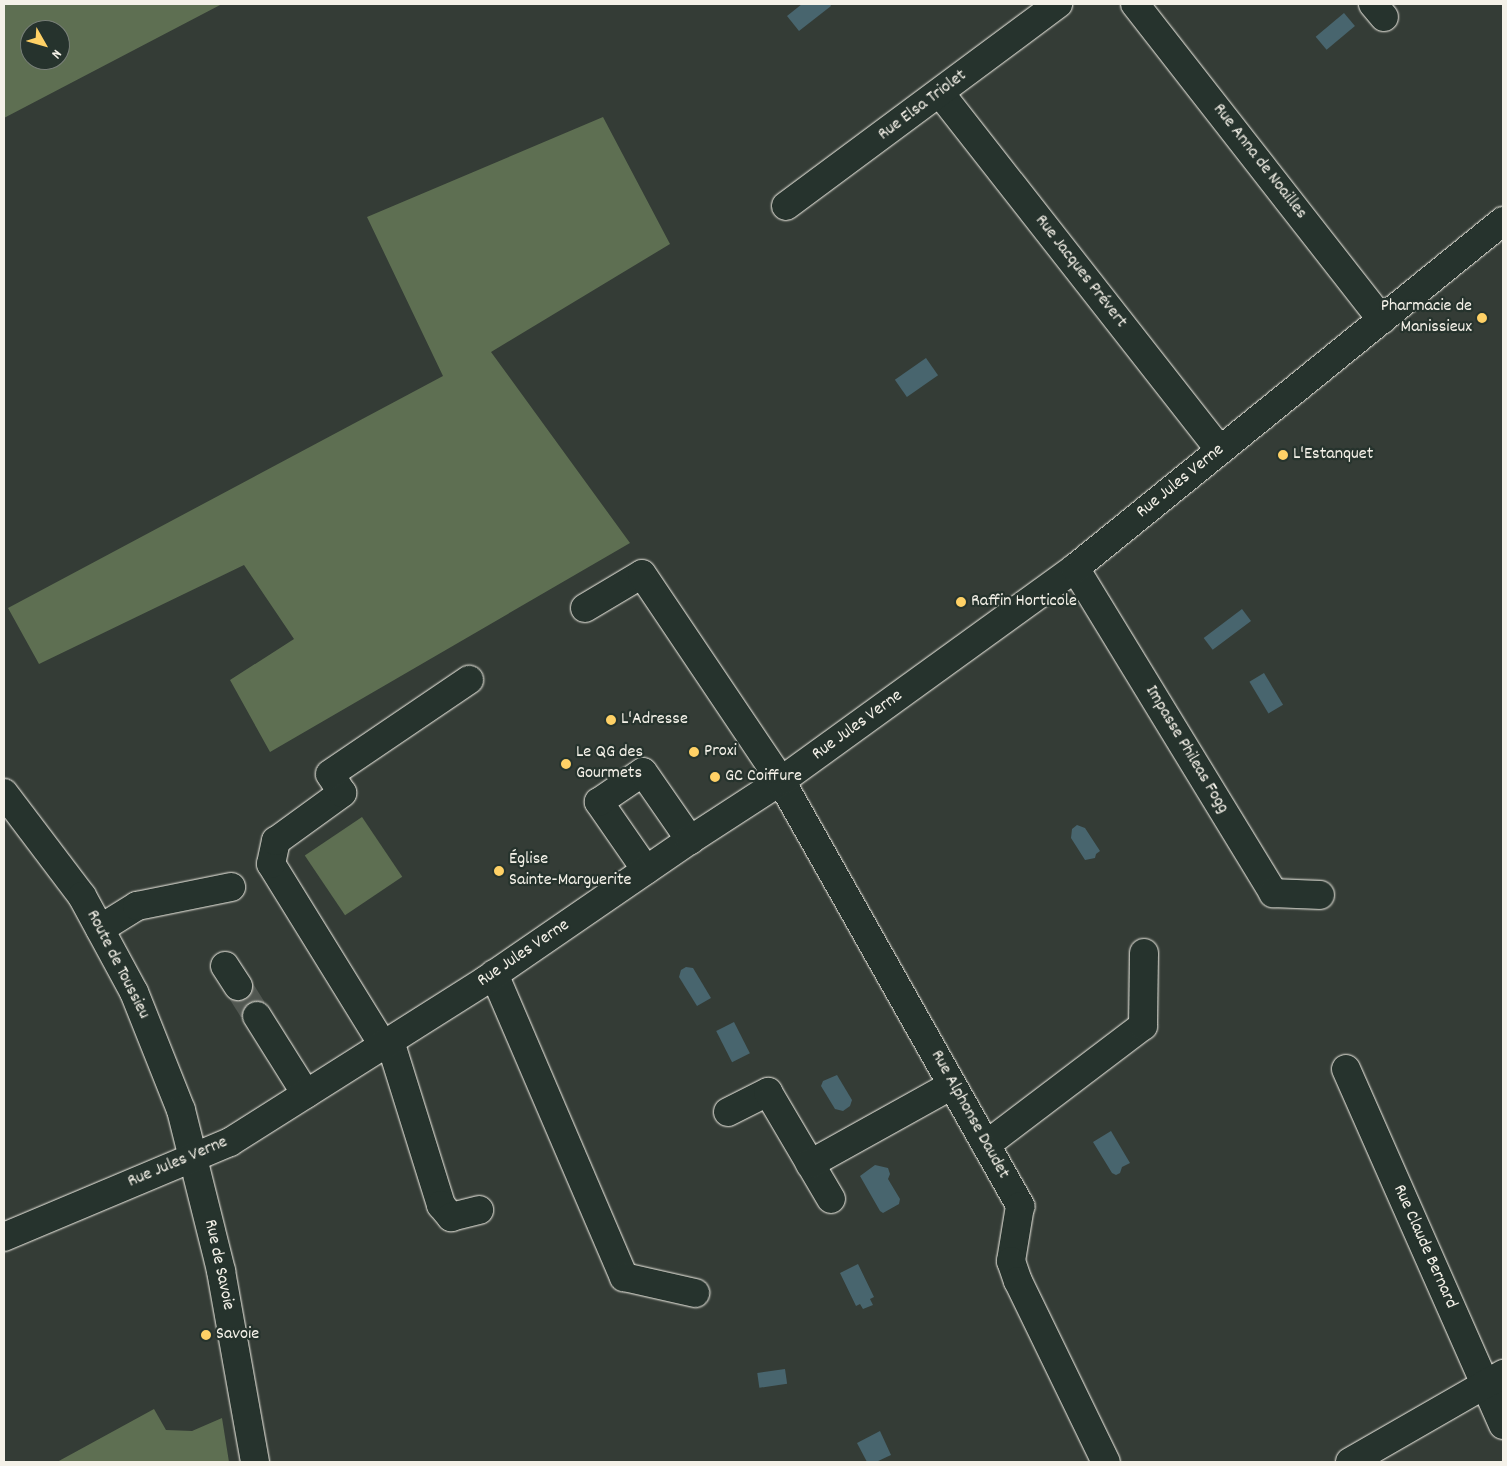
<!DOCTYPE html>
<html>
<head>
<meta charset="utf-8">
<style>
	body { margin:0 }
	#map { position:relative; width:1507px; height:1466px; overflow:hidden; background:#343c36; font-family:Dekko,sans-serif }
	div>[style] { position:absolute }
	[style*='--x'] { left:calc(var(--x)*1px); top:calc(var(--y)*1px); width:calc(var(--w)*1px); rotate:calc(var(--a)*1deg) }
	.green>* { inset:0; background:#5e6f52; transform-origin:0 0 }
	.water>* { inset:0; background:#48656e; transform-origin:0 0 }
	.minor-tunnel>* { height:28px; margin-top:-14px; transform-origin:0; background:repeating-linear-gradient(90deg,#515751 0 28px,transparent 0 42px) }
	.roads { filter:drop-shadow(0 0 1px #f4f1e8) drop-shadow(0 0 1px #f4f1e8) }
	.minor>* { height:28px; margin:-14px; padding:0 14px; transform-origin:14px; border-radius:14px; background:#26332d }
	.dots>* { width:14px; height:14px; translate:-50% -50%; box-sizing:border-box; border:2px solid #26332d; border-radius:50% }
	span { translate:-50% -50%; white-space:nowrap; text-align:center; line-height:1.15; -webkit-text-stroke:4.5px #26332d; paint-order:stroke }
	.street-label { font-size:18px; color:#f4f1e8 }
	.poi-label { font-size:18px; color:#f4f1e8 }
	.right { translate:-100% -50%; text-align:right }
	.left { translate:0 -50%; text-align:left }
	.frame { position:absolute; inset:0; border:5px solid #f4f1e8; pointer-events:none }
	.north { position:absolute; left:20px; top:20px; width:50px; height:50px; box-sizing:border-box; background:#26332d; border:1px solid #787f78; border-radius:50%; rotate:128deg; font-size:14px; font-weight:700; line-height:20px; text-align:center; color:#f4f1e8 }
	.north::after { content:''; display:block; margin:auto; width:18px; height:22px; background:#ffd166; clip-path:polygon(50% 0,100% 100%,50% 72%,0 100%) }
</style>
</head>
<body>
<div id="map">
	<div class="green">
		<div style="clip-path:polygon(evenodd,4px 4px,222px 4px,4px 118px,4px 4px,30px 30px,60px 30px,60px 60px,30px 60px,30px 30px)"></div>
		<div style="clip-path:polygon(603px 117px,670px 244px,491px 352px,630px 543px,270px 752px,230px 680px,294px 639px,244px 565px,39px 664px,8px 608px,443px 376px,367px 217px)"></div>
		<div style="left:362px;top:817px;width:72px;height:69px;rotate:56deg"></div>
		<div style="clip-path:polygon(154px 1409px,166px 1430px,192px 1431px,222px 1418px,229px 1462px,57px 1462px)"></div>
	</div>
	<div class="water">
		<div style="clip-path:polygon(802px 4px,830px 4px,831px 6px,799px 31px,787px 16px)"></div>
		<div style="left:1344px;top:13px;width:17px;height:37px;rotate:50deg"></div>
		<div style="left:926px;top:358px;width:21px;height:38px;rotate:55deg"></div>
		<div style="left:1242px;top:609px;width:15px;height:48px;rotate:53deg"></div>
		<div style="left:1264px;top:673px;width:37px;height:17px;rotate:59deg"></div>
		<div style="clip-path:polygon(1077px 825px,1085px 828px,1100px 851px,1096px 854px,1095px 858px,1085px 860px,1071px 838px,1072px 829px)"></div>
		<div style="clip-path:polygon(686px 967px,693px 968px,711px 998px,697px 1006px,679px 977px,681px 970px)"></div>
		<div style="left:734px;top:1022px;width:35px;height:20px;rotate:63deg"></div>
		<div style="clip-path:polygon(837px 1075px,852px 1100px,850px 1106px,843px 1111px,835px 1109px,821px 1086px,823px 1081px)"></div>
		<div style="clip-path:polygon(1111px 1131px,1130px 1163px,1122px 1167px,1120px 1173px,1116px 1175px,1112px 1173px,1093px 1142px)"></div>
		<div style="clip-path:polygon(875px 1165px,888px 1168px,890px 1174px,888px 1179px,900px 1199px,899px 1204px,883px 1213px,880px 1211px,860px 1176px)"></div>
		<div style="clip-path:polygon(858px 1264px,874px 1297px,870px 1299px,873px 1305px,863px 1309px,860px 1304px,856px 1306px,840px 1273px)"></div>
		<div style="left:785px;top:1369px;width:15px;height:28px;rotate:82deg"></div>
		<div style="clip-path:polygon(880px 1431px,891px 1455px,876px 1462px,867px 1462px,857px 1443px)"></div>
	</div>
	<div class="minor-tunnel">
		<div style="--x:238;--y:986;--w:36;--a:58"></div>
	</div>
	<div class="roads">
		<div class="minor">
			<div style="--x:1135;--y:4;--w:401;--a:52"></div>
			<div style="--x:1373;--y:4;--w:17;--a:50"></div>
			<div style="--x:940;--y:93;--w:454;--a:51.9"></div>
			<div style="--x:786;--y:206;--w:339;--a:-36.6"></div>
			<div style="--x:1075;--y:568;--w:381;--a:58.6"></div>
			<div style="--x:1273;--y:893;--w:47;--a:2.4"></div>
			<div style="--x:585;--y:608;--w:66;--a:-30.8"></div>
			<div style="--x:642;--y:574;--w:249;--a:56.1"></div>
			<div style="--x:781;--y:781;--w:488;--a:60.6"></div>
			<div style="--x:1020;--y:1206;--w:56;--a:99.3"></div>
			<div style="--x:1011;--y:1261;--w:21;--a:71"></div>
			<div style="--x:1018;--y:1281;--w:201;--a:64.1"></div>
			<div style="--x:4;--y:793;--w:129;--a:52.9"></div>
			<div style="--x:82;--y:896;--w:109;--a:61.6"></div>
			<div style="--x:134;--y:992;--w:127;--a:68.3"></div>
			<div style="--x:181;--y:1110;--w:166;--a:76"></div>
			<div style="--x:221;--y:1271;--w:194;--a:79.9"></div>
			<div style="--x:646;--y:870;--w:83;--a:-124.7"></div>
			<div style="--x:599;--y:802;--w:53;--a:-34.3"></div>
			<div style="--x:643;--y:772;--w:83;--a:55.3"></div>
			<div style="--x:100;--y:929;--w:44;--a:-31.9"></div>
			<div style="--x:137;--y:906;--w:96;--a:-11.4"></div>
			<div style="--x:225;--y:966;--w:24;--a:57"></div>
			<div style="--x:494;--y:974;--w:330;--a:66.8"></div>
			<div style="--x:624;--y:1277;--w:73;--a:12.7"></div>
			<div style="--x:257;--y:1016;--w:92;--a:57.9"></div>
			<div style="--x:390;--y:1041;--w:172;--a:72.7"></div>
			<div style="--x:441;--y:1205;--w:16;--a:50"></div>
			<div style="--x:451;--y:1217;--w:29;--a:-14"></div>
			<div style="--x:383;--y:1045;--w:213;--a:-121.7"></div>
			<div style="--x:271;--y:864;--w:24;--a:-78"></div>
			<div style="--x:276;--y:841;--w:82;--a:-36"></div>
			<div style="--x:342;--y:793;--w:22;--a:-122"></div>
			<div style="--x:330;--y:774;--w:168;--a:-34.1"></div>
			<div style="--x:1346;--y:1069;--w:389;--a:66.2"></div>
			<div style="--x:728;--y:1112;--w:45;--a:-26.6"></div>
			<div style="--x:768;--y:1092;--w:124;--a:59.5"></div>
			<div style="--x:986;--y:1145;--w:197;--a:-37.2"></div>
			<div style="--x:1143;--y:1026;--w:73;--a:-89.2"></div>
			<div style="--x:810;--y:1164;--w:162;--a:-29.1"></div>
			<div style="--x:4;--y:1237;--w:245;--a:-22.8"></div>
			<div style="--x:230;--y:1142;--w:303;--a:-32.3"></div>
			<div style="--x:486;--y:980;--w:247;--a:-34.5"></div>
			<div style="--x:690;--y:840;--w:108;--a:-33"></div>
			<div style="--x:781;--y:781;--w:363;--a:-35.9"></div>
			<div style="--x:1075;--y:568;--w:551;--a:-39.03"></div>
			<div style="--x:1350;--y:1462;--w:177;--a:-29.9"></div>
		</div>
	</div>
	<div class="dots">
		<div style="left:1482px;top:318px;background:#ffd166"></div>
		<div style="left:1283px;top:455px;background:#ffd166"></div>
		<div style="left:961px;top:602px;background:#ffd166"></div>
		<div style="left:611px;top:720px;background:#ffd166"></div>
		<div style="left:694px;top:752px;background:#ffd166"></div>
		<div style="left:566px;top:764px;background:#ffd166"></div>
		<div style="left:715px;top:777px;background:#ffd166"></div>
		<div style="left:499px;top:871px;background:#ffd166"></div>
		<div style="left:206px;top:1335px;background:#ffd166"></div>
	</div>
	<div class="street-label">
		<span style="left:923px;top:106px;rotate:-37deg">Rue Elsa Triolet</span>
		<span style="left:1259px;top:162px;rotate:52deg">Rue Anna de Noailles</span>
		<span style="left:1080px;top:272px;rotate:52deg">Rue Jacques Prévert</span>
		<span style="left:1181px;top:482px;rotate:-39deg">Rue Jules Verne</span>
		<span style="left:858px;top:726px;rotate:-36deg">Rue Jules Verne</span>
		<span style="left:1186px;top:750px;rotate:59deg">Impasse Phileas Fogg</span>
		<span style="left:524px;top:954px;rotate:-34deg">Rue Jules Verne</span>
		<span style="left:117px;top:965px;rotate:63deg">Route de Toussieu</span>
		<span style="left:969px;top:1115px;rotate:61deg">Rue Alphonse Daudet</span>
		<span style="left:178px;top:1163px;rotate:-23deg">Rue Jules Verne</span>
		<span style="left:1424px;top:1247px;rotate:66deg">Rue Claude Bernard</span>
		<span style="left:218px;top:1265px;rotate:78deg">Rue de Savoie</span>
	</div>
	<div class="poi-label">
		<span class="right" style="left:1472px;top:318px">Pharmacie de<br>Manissieux</span>
		<span class="left" style="left:1293px;top:455px">L'Estanquet</span>
		<span class="left" style="left:971px;top:602px">Raffin Horticole</span>
		<span class="left" style="left:621px;top:720px">L'Adresse</span>
		<span class="left" style="left:704px;top:752px">Proxi</span>
		<span class="left" style="left:576px;top:764px">Le QG des<br>Gourmets</span>
		<span class="left" style="left:725px;top:777px">GC Coiffure</span>
		<span class="left" style="left:509px;top:871px">Église<br>Sainte-Marguerite</span>
		<span class="left" style="left:216px;top:1335px">Savoie</span>
	</div>
	<div class="frame"></div>
	<div class="north">N</div>
</div>
</body>
</html>
